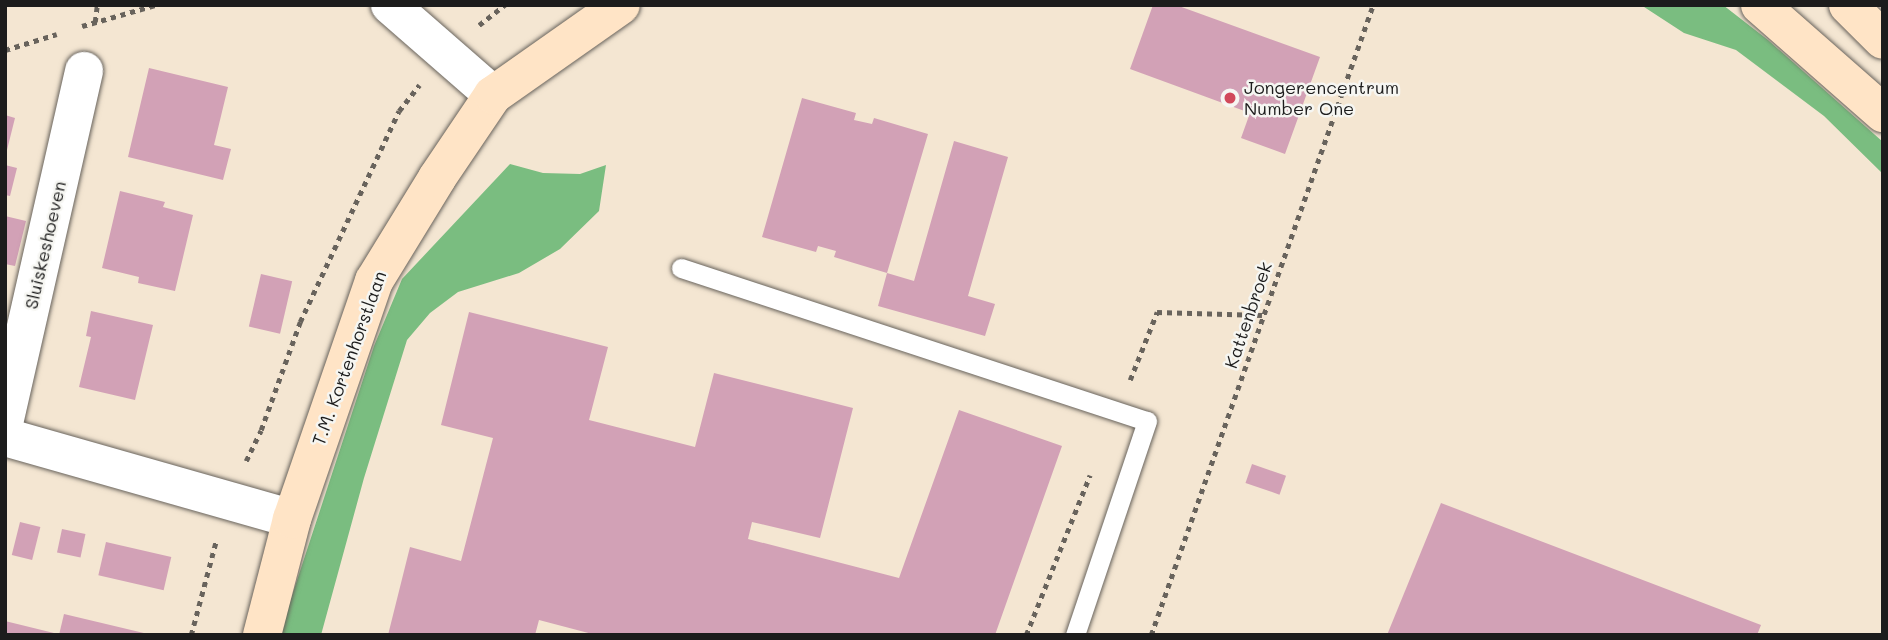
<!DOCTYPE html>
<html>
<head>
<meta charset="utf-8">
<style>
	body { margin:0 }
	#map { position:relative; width:1888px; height:640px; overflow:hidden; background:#f4e6d2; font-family:Mali,sans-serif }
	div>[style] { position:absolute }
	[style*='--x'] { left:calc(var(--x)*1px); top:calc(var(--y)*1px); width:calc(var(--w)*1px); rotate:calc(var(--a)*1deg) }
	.forest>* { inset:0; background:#7abd80 }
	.building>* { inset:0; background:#d2a1b6; transform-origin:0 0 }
	.path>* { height:4.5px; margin-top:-2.25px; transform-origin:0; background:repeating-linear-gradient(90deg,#68635c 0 5px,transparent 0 10px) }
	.roads { filter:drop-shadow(0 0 2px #68635c) drop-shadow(0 0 2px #68635c) }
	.lane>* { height:19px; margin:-9.5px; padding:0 9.5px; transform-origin:9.5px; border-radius:9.5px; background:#fff }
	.street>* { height:38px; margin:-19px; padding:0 19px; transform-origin:19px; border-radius:19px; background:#fff }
	.secondary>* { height:38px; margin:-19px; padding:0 19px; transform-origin:19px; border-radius:19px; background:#ffe4c6 }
	.dots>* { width:19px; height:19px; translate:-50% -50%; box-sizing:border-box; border:4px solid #f6f6f2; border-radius:50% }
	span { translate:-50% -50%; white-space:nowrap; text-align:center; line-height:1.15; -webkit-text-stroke:5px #f6f6f2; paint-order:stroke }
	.poi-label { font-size:18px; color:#1c1c1c }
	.left { translate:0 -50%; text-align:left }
	.street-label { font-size:18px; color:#1c1c1c }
	.frame { position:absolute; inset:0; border:7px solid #1c1c1c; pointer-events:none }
</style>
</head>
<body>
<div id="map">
	<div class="forest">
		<div style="clip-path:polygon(1641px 5px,1723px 5px,1768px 40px,1883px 142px,1883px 174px,1824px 116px,1736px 50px,1684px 33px)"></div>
		<div style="clip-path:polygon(510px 164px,543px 173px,580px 174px,606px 165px,599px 211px,560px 249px,519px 273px,458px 292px,430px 313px,407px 340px,364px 478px,321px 635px,279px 635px,374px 346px,402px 279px)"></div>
	</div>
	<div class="building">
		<div style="clip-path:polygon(1153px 5px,1176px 5px,1320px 57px,1285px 154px,1241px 138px,1250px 113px,1130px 69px)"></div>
		<div style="clip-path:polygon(149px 68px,228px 87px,214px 145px,231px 149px,223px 180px,128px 157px)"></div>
		<div style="clip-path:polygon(802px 98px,856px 113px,854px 120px,872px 124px,874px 118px,928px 134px,887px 273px,834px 257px,836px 251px,818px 246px,816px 252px,762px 237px)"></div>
		<div style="clip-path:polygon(5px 115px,15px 118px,6px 154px,5px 154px)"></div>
		<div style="clip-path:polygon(954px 141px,1008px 157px,968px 296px,995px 304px,985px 336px,878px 306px,887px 273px,914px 281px)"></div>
		<div style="clip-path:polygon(5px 165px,17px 168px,10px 196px,5px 195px)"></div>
		<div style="clip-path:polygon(120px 191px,165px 202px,163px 207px,193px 215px,175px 291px,138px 283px,139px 277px,102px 268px)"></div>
		<div style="clip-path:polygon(5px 216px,26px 221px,15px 266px,5px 264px)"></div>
		<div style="left:261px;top:274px;width:32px;height:54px;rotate:13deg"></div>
		<div style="clip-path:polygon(91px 311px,153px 325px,135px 400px,79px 387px,91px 337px,86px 336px)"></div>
		<div style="clip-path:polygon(469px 312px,608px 347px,589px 420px,695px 447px,714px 373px,853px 408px,820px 538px,752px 522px,748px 539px,899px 578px,959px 410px,1062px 446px,995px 635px,596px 635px,539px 620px,535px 635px,388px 635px,410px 547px,461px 561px,493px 438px,441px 425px)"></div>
		<div style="left:1252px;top:464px;width:36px;height:20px;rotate:19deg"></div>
		<div style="clip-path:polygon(1441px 503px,1761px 625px,1757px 635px,1387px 635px)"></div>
		<div style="left:20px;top:522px;width:21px;height:34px;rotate:14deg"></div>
		<div style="left:62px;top:529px;width:24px;height:24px;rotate:12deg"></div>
		<div style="left:106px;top:542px;width:67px;height:34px;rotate:13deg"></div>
		<div style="clip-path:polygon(64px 614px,148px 634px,148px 635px,59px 635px)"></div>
		<div style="clip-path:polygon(5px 621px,58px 634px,58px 635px,5px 635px)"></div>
	</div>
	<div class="path">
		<div style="--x:95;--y:22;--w:17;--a:-83"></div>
		<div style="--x:479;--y:25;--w:33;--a:-38"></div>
		<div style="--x:82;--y:26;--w:76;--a:-16"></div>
		<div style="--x:5;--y:50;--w:54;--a:-17.1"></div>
		<div style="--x:1130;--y:380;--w:73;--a:-68.3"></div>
		<div style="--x:1157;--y:312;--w:105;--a:1.6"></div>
		<div style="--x:246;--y:461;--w:34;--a:-64"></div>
		<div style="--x:261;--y:430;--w:115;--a:-70.1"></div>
		<div style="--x:300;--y:322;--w:233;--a:-64.9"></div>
		<div style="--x:399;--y:111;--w:33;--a:-52"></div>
		<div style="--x:191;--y:635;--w:97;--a:-75.1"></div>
		<div style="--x:1026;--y:635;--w:172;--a:-68.2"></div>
		<div style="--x:1151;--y:635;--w:668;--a:-70.59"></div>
	</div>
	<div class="roads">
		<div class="lane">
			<div style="--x:681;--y:268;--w:490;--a:18.2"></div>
			<div style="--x:1147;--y:421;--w:226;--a:108.6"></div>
		</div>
		<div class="street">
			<div style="--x:390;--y:5;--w:137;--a:41.1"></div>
			<div style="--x:5;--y:419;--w:357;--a:-77.2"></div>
			<div style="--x:5;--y:437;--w:298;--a:15.9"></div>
		</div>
		<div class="secondary">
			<div style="--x:1760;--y:5;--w:164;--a:41.3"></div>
			<div style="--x:1848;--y:5;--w:49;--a:45"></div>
			<div style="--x:262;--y:635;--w:120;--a:-75.5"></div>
			<div style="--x:292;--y:519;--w:252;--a:-71"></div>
			<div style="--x:374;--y:281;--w:121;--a:-58.5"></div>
			<div style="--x:437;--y:178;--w:100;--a:-56"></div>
			<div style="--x:493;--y:95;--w:156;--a:-35.1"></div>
		</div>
	</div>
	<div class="dots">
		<div style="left:1230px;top:98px;background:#d1495b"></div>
	</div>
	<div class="poi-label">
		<span class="left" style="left:1244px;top:98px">Jongerencentrum<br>Number One</span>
	</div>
	<div class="street-label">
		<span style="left:45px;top:245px;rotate:-77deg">Sluiskeshoeven</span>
		<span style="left:1248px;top:315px;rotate:-71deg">Kattenbroek</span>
		<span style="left:349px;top:358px;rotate:-70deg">T.M. Kortenhorstlaan</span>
	</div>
	<div class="frame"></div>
</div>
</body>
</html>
